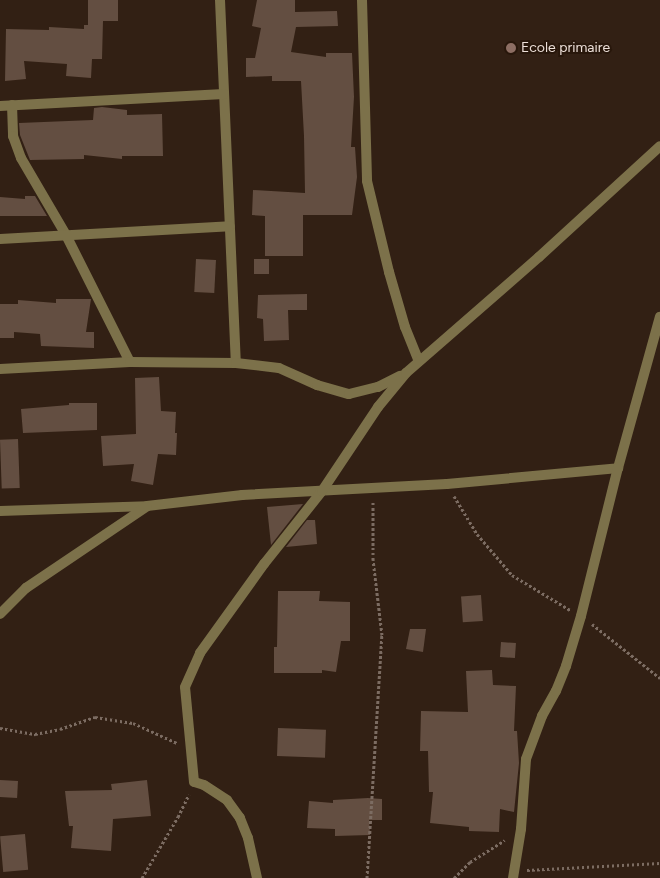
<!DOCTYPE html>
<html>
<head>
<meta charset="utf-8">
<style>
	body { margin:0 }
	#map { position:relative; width:660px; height:878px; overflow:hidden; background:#322014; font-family:Figtree,sans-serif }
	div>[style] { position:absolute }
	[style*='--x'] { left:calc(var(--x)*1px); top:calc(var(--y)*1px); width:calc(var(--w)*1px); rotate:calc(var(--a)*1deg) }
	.building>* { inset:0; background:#634e41; transform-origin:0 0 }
	.path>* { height:3px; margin-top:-1.5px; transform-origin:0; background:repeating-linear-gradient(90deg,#7c6c62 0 2.5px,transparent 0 5px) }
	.street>* { height:10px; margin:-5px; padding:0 5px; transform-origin:5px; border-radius:5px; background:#7c714a }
	.dots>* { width:14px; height:14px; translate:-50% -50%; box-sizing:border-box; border:2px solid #28170b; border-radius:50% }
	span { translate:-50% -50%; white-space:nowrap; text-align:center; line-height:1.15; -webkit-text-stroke:4px #28170b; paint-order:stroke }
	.poi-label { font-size:14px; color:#ecdfd8 }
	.left { translate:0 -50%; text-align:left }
</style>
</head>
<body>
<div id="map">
	<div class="building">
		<div style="clip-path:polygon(88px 0,118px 0,118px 21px,103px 21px,102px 59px,92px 59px,91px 78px,66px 76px,67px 64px,24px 61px,26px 79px,5px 81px,6px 29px,49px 30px,49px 27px,84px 29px,84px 25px,88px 25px)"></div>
		<div style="clip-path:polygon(257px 0,295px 0,295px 12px,337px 11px,338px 26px,296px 27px,291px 52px,326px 57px,326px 53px,352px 53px,354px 97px,351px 147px,355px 147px,357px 177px,352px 215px,303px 215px,303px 256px,265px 256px,265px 216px,252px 215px,253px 190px,305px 193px,304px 136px,301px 81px,272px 81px,272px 76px,246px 77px,246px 58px,255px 58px,261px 28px,252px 26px)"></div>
		<div style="clip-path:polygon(102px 107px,127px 110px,127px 115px,162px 114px,163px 156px,122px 156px,122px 159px,84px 155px,84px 159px,30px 160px,20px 135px,19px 123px,93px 120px,94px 108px)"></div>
		<div style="clip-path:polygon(25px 196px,35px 196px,47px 216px,0 216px,0 197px,25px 199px)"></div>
		<div style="left:196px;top:259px;width:20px;height:33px;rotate:3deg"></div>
		<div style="left:254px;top:259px;width:15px;height:15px"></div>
		<div style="clip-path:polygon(307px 294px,307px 310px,288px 310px,289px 340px,264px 341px,263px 319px,257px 318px,258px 295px)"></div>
		<div style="clip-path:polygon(56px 299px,91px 299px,86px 332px,94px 332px,94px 348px,41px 346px,40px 334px,14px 332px,14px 338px,0 338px,0 304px,18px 304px,18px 300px,56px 303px)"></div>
		<div style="clip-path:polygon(159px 377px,161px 411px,176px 412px,175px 433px,177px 433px,176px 455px,158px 454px,153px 485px,131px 481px,134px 464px,103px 466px,101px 436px,136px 434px,135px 378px)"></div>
		<div style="clip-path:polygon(69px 403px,97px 403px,97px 430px,23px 433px,21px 409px,69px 405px)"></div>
		<div style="left:18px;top:439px;width:49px;height:18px;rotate:88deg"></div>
		<div style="clip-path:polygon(303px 504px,271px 545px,267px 507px)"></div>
		<div style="clip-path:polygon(307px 520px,315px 520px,317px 544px,286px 547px)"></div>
		<div style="clip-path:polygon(278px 591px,320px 591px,319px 601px,350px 602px,350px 641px,341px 641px,336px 672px,322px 670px,322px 673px,274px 673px,274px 647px,277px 647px)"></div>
		<div style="left:481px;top:595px;width:26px;height:20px;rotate:86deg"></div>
		<div style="clip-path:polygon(410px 629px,426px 629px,423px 652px,406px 649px)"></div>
		<div style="left:501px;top:642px;width:15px;height:15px;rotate:4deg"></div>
		<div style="clip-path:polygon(492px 670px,493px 685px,516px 686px,514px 731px,517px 731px,519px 763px,514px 812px,500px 809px,499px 832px,469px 831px,469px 827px,430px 823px,433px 792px,429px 792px,428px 751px,420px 751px,421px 711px,468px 712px,466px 671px)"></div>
		<div style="left:278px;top:728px;width:48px;height:28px;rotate:2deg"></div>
		<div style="left:0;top:780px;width:18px;height:17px;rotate:3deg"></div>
		<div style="clip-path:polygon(147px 780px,151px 816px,113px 819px,111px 851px,71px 848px,73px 826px,69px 826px,65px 791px,112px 790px,111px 784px)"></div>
		<div style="clip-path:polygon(368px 798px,382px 799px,382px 820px,369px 820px,370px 835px,335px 836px,335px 829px,307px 828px,309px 801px,333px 803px,333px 800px)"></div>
		<div style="left:25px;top:834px;width:36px;height:25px;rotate:85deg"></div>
	</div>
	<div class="path">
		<div style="--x:454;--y:496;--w:44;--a:58.8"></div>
		<div style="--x:477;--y:534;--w:54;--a:49.5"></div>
		<div style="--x:512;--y:575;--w:68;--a:31.1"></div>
		<div style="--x:592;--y:624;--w:87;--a:38.5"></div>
		<div style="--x:0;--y:728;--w:36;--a:10"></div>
		<div style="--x:35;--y:734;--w:25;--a:-11"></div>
		<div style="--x:60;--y:729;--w:37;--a:-19"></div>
		<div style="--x:95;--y:717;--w:38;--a:9"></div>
		<div style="--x:133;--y:723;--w:48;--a:24.4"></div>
		<div style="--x:527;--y:870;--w:133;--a:-3"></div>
		<div style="--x:142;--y:878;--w:71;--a:-59.5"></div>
		<div style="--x:178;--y:817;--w:25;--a:-64"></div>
		<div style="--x:367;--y:878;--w:243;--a:-86.5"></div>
		<div style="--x:382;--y:635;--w:76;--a:-96.8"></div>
		<div style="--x:373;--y:560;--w:59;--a:-90"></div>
		<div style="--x:454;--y:878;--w:23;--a:-45"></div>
		<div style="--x:470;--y:862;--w:41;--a:-32.2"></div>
	</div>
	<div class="street">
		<div style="--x:220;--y:0;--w:363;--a:87.5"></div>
		<div style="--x:362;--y:0;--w:181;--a:88.4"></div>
		<div style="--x:367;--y:181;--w:94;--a:76.4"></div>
		<div style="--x:389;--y:272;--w:57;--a:73.8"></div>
		<div style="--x:405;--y:327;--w:37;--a:68"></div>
		<div style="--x:12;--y:105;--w:31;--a:88"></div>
		<div style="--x:13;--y:136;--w:23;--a:70"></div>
		<div style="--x:21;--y:158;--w:89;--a:59.7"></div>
		<div style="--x:66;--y:235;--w:142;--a:63.3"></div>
		<div style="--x:0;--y:106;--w:224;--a:-3.1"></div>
		<div style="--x:0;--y:239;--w:230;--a:-3.2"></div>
		<div style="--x:0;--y:369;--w:130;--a:-3.1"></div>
		<div style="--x:130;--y:362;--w:106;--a:0.5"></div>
		<div style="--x:236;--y:363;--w:43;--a:6.6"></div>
		<div style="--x:279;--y:368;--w:42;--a:24.1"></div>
		<div style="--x:317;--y:385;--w:33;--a:16"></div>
		<div style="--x:349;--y:394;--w:30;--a:-14"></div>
		<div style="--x:378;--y:387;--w:25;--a:-27"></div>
		<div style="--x:0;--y:511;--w:147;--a:-1.9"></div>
		<div style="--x:147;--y:506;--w:96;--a:-6.6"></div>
		<div style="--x:242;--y:495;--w:205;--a:-3.1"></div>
		<div style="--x:447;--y:484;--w:172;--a:-5.3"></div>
		<div style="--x:618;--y:468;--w:157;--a:-74.5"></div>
		<div style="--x:0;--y:614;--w:37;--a:-45"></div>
		<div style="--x:26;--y:588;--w:145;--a:-34"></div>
		<div style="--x:257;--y:878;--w:41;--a:-102.7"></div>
		<div style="--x:248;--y:838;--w:22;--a:-112"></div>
		<div style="--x:240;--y:818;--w:22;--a:-126"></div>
		<div style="--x:227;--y:800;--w:27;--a:-147"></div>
		<div style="--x:204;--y:785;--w:10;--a:-163"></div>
		<div style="--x:194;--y:782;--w:95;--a:-95.4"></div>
		<div style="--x:185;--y:687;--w:37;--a:-66"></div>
		<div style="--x:200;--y:653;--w:110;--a:-54.3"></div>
		<div style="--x:264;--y:564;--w:93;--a:-51.5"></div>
		<div style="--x:322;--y:491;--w:101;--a:-56.3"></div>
		<div style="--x:378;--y:407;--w:44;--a:-50.5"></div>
		<div style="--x:406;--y:373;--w:176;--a:-41.1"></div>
		<div style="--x:539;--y:257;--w:164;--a:-42.5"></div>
		<div style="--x:513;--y:878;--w:50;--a:-80.7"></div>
		<div style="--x:521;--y:829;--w:70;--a:-85.9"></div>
		<div style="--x:526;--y:759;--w:46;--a:-69.6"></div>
		<div style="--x:542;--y:716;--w:29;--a:-61"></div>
		<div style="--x:556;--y:691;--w:27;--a:-68"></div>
		<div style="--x:566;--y:666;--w:52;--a:-73.3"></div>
		<div style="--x:581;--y:616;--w:153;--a:-76"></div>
	</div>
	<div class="dots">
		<div style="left:511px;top:48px;background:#8d6e63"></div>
	</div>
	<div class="poi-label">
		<span class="left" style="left:521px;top:48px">Ecole primaire</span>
	</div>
</div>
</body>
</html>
